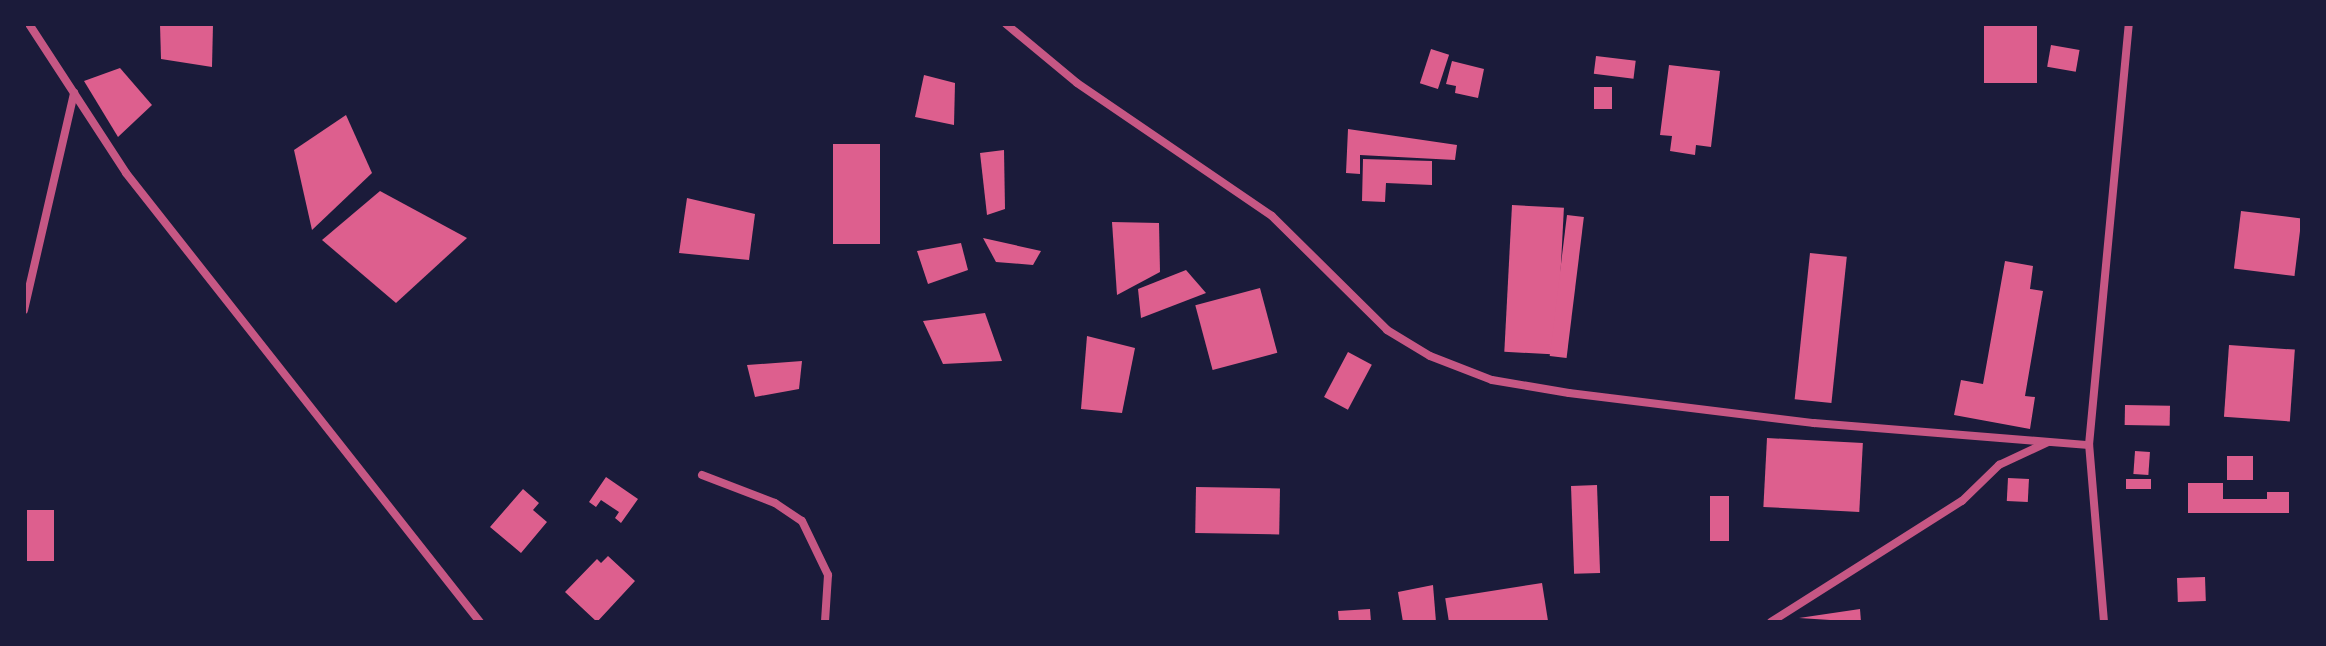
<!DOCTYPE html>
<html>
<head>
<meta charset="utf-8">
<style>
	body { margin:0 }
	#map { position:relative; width:2326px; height:646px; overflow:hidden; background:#1b1b3a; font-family:Merriweather,serif }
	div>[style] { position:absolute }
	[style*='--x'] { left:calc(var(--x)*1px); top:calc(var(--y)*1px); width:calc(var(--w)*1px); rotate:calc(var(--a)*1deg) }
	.building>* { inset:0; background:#dd5f8e; transform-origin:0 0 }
	.minor>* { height:8px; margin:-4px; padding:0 4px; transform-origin:4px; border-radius:4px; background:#c65784 }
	span { translate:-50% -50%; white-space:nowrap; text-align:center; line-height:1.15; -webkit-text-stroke:6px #1b1b3a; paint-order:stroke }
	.frame { position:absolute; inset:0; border:26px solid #1b1b3a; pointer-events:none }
</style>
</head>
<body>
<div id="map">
	<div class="building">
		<div style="clip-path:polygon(160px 24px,213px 24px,212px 67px,161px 59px)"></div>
		<div style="left:1984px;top:24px;width:53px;height:59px"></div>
		<div style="left:2051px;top:45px;width:29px;height:22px;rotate:10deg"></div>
		<div style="left:1431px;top:49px;width:19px;height:36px;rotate:18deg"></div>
		<div style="left:1596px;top:56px;width:40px;height:18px;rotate:7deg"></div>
		<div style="clip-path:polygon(1452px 61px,1484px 69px,1478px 98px,1455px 93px,1456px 86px,1446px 84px)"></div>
		<div style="clip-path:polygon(1669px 65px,1720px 71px,1711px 147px,1696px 145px,1695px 155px,1670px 151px,1672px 136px,1660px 135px)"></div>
		<div style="clip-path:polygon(120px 68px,152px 105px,118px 137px,84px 81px)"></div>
		<div style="clip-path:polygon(924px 75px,955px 83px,954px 125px,915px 117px)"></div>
		<div style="left:1594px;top:87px;width:18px;height:22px"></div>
		<div style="clip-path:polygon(346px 115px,372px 173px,312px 230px,294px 150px)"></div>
		<div style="clip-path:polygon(1348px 129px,1457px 145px,1455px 160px,1360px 155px,1360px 174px,1346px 173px)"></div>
		<div style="left:833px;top:144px;width:47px;height:100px"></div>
		<div style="clip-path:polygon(1004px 150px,1005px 209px,987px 215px,980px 153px)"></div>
		<div style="clip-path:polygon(1363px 159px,1432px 161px,1432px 185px,1386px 183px,1385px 202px,1362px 201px)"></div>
		<div style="clip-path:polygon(380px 191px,467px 238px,396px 303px,322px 240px)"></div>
		<div style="clip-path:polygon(687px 198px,755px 214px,749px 260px,679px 253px)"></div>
		<div style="left:1512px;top:205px;width:52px;height:147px;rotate:3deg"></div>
		<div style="left:2241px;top:211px;width:61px;height:58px;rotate:7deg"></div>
		<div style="left:1567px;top:215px;width:17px;height:142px;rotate:7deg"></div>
		<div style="clip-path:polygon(1112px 222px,1159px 223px,1160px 272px,1117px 295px)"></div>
		<div style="clip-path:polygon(983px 238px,1041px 251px,1033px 265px,996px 262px)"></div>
		<div style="clip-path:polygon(961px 243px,968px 270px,928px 284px,917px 251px)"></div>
		<div style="left:1810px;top:253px;width:37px;height:147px;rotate:6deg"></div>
		<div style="clip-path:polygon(2005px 261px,2033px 266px,2030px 289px,2043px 291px,2025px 396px,2035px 397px,2030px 429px,1954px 415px,1961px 380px,1983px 384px)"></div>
		<div style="clip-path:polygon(1186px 270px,1206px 293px,1141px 318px,1138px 289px)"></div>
		<div style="left:1260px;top:288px;width:67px;height:67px;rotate:75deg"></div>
		<div style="clip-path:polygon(985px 313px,1002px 361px,943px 364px,923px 321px)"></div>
		<div style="clip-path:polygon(1087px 336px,1135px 348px,1122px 413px,1081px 409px)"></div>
		<div style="left:2229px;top:345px;width:66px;height:72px;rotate:4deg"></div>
		<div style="left:1348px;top:352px;width:27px;height:51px;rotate:28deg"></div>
		<div style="clip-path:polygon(802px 361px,799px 389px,755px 397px,747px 365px)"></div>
		<div style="left:2125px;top:405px;width:45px;height:20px;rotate:1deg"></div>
		<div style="left:1767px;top:438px;width:96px;height:69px;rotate:3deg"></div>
		<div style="left:2135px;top:451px;width:15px;height:23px;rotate:4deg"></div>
		<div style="left:2227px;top:456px;width:26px;height:24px"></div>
		<div style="clip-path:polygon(606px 477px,638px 499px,621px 523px,615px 518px,619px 512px,601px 500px,596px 507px,589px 502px)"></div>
		<div style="left:2008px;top:478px;width:21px;height:23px;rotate:3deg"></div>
		<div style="left:2126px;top:479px;width:25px;height:10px"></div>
		<div style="clip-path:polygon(2188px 483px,2223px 483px,2223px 499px,2267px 499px,2267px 492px,2289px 492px,2289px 513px,2188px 513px)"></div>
		<div style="left:1597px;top:485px;width:88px;height:26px;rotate:88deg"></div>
		<div style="left:1196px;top:487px;width:84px;height:46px;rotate:1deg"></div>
		<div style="clip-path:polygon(523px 489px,539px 503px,533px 510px,547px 522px,521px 553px,490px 527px)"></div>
		<div style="left:1710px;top:496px;width:19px;height:45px"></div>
		<div style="left:27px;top:510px;width:27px;height:51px"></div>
		<div style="clip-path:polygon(608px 556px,635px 581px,597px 622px,565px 592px,597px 559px,601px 563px)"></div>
		<div style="left:2205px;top:577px;width:24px;height:28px;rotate:88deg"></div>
		<div style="left:1542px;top:583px;width:39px;height:98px;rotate:81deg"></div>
		<div style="clip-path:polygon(1433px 585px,1436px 622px,1403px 622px,1398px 592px)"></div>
		<div style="clip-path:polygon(1370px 609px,1371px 622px,1339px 622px,1338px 611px)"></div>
		<div style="clip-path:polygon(1860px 609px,1861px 622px,1799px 618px)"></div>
	</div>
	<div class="minor">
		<div style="--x:29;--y:24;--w:178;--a:56.9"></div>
		<div style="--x:126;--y:173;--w:572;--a:51.75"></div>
		<div style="--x:1006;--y:24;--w:92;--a:39.7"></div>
		<div style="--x:1077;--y:83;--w:236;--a:34.3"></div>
		<div style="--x:1272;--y:216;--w:162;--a:44.7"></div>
		<div style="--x:1387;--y:330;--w:50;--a:31.2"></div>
		<div style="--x:1430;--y:356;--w:66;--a:21.2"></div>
		<div style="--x:1492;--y:380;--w:78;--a:9.6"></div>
		<div style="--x:1569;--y:393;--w:247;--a:7"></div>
		<div style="--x:1814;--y:423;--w:276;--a:4.6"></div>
		<div style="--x:24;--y:310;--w:223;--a:-77"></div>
		<div style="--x:702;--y:475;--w:78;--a:21"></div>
		<div style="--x:775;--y:503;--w:32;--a:34"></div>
		<div style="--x:802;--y:521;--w:60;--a:64.3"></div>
		<div style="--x:828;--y:575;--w:47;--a:93.7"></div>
		<div style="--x:1771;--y:622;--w:226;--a:-32.4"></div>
		<div style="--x:1962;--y:501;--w:52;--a:-44.2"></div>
		<div style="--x:1999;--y:465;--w:54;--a:-25.1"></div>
		<div style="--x:2104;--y:622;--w:178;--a:-94.8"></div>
		<div style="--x:2089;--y:445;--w:423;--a:-84.6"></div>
	</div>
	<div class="frame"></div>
</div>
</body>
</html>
